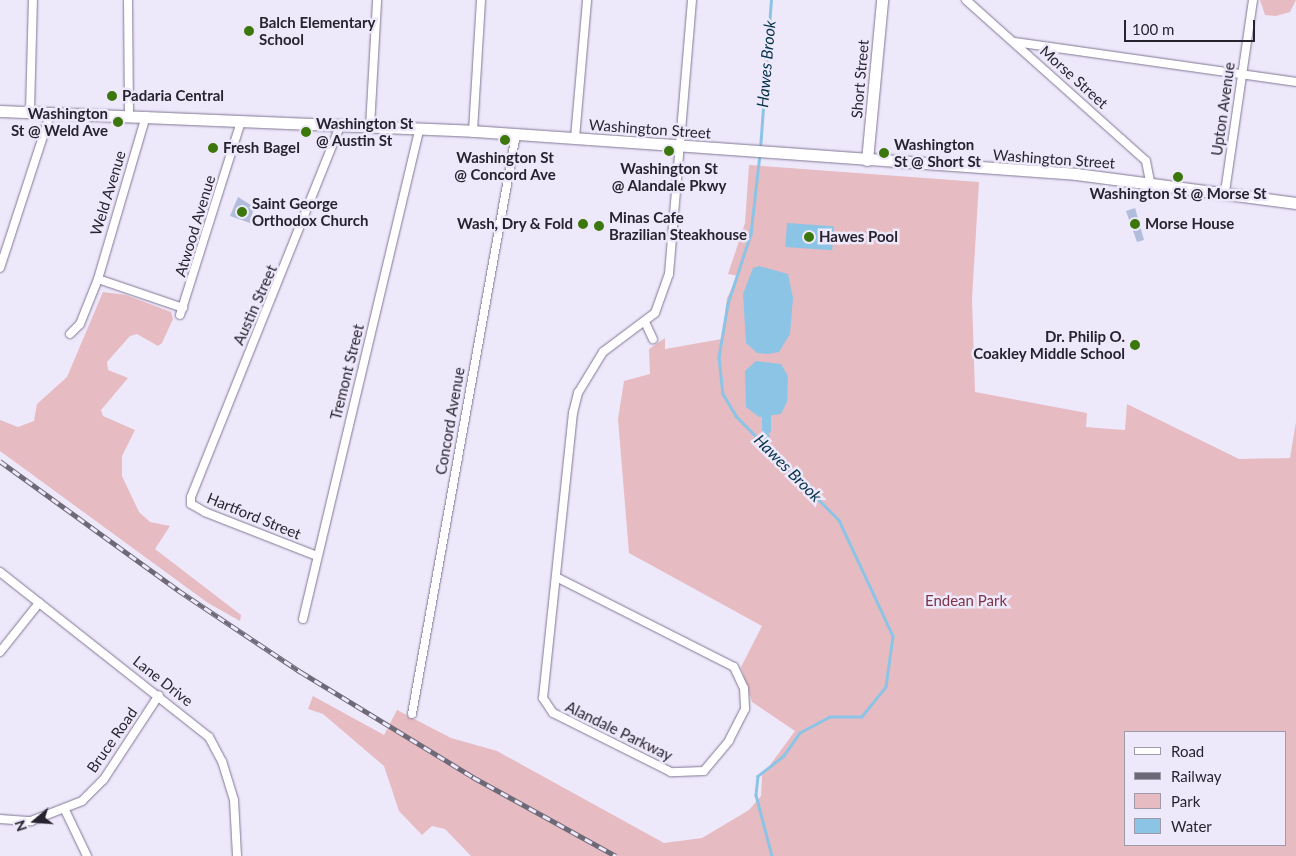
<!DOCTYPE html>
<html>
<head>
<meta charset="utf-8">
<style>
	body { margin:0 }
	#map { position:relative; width:1296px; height:856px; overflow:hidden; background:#eee8fb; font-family:Lato,sans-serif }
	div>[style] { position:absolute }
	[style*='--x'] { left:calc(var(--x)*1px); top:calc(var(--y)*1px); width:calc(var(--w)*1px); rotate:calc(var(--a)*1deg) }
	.green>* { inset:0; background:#e7bbc2 }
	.water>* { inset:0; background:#8cc4e5; transform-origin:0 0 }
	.stream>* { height:2.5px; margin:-1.25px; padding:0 1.25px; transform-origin:1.25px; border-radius:1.25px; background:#8cc4e5 }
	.canal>* { height:9px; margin:-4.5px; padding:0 4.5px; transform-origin:4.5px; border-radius:4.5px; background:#8cc4e5 }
	.building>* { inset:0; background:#b1bdda }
	.roads { filter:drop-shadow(0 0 1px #817793) drop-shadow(0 0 1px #817793) }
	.street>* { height:8px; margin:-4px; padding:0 4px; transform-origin:4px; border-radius:4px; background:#fff }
	.secondary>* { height:11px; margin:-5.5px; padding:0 5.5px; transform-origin:5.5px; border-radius:5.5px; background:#fff }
	.rail>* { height:4.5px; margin-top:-2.25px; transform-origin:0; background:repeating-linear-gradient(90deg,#eee8fb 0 8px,#6e6977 0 16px); box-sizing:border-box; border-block:1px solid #6e6977 }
	.dots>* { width:14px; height:14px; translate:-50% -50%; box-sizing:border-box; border:2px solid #eee8fb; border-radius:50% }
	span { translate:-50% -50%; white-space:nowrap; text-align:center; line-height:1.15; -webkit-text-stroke:5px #eee8fb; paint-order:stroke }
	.poi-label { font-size:15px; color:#28242f; font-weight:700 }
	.left { translate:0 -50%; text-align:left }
	.right { translate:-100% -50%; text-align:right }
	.street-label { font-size:15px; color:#28242f }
	.park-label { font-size:15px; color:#7e3446 }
	.water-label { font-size:16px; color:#003046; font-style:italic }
	.legend { position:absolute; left:1124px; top:731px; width:162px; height:115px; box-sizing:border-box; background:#eee8fb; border:1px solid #9f9aa9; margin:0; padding:6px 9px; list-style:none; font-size:15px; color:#28242f }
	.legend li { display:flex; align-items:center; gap:10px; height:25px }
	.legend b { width:25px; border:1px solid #9f9aa9 }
	.north { position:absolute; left:10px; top:796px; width:50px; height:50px; -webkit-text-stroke:4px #eee8fb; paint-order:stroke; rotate:252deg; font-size:14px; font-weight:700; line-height:20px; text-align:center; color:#28242f }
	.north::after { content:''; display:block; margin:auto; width:18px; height:22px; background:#28242f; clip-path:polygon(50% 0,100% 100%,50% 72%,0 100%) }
	.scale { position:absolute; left:1124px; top:20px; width:131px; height:22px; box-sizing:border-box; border:2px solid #28242f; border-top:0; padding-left:6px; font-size:15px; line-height:18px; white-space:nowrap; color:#28242f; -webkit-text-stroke:4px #eee8fb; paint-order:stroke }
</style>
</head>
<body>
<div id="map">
	<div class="green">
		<div style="clip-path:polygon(1260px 0,1296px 0,1290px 12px,1276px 16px,1265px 15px)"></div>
		<div style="clip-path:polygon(evenodd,749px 165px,979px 182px,972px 299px,975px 392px,1087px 413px,1086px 427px,1110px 429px,1125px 430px,1127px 404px,1239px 459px,1290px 458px,1296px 422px,1296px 856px,471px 856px,445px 829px,432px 826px,422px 835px,399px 811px,384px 766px,323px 714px,308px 709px,313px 696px,384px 735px,397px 710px,451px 738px,497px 751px,664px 843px,702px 838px,749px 810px,761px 796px,762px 776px,795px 731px,752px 702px,741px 667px,762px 626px,629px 553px,618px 419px,624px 381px,650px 374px,649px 349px,665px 338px,665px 349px,722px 339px,727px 298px,738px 276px,728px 274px,745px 223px,749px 165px,1125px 732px,1285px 732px,1285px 845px,1125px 845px,1125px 732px)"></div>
		<div style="clip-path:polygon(103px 292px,126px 295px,171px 312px,173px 319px,162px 343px,158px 346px,137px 334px,130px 336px,107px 362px,108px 370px,128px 378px,101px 410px,103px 416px,135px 430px,122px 456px,122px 476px,139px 512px,150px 522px,170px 526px,155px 549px,241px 615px,240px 621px,208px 603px,0 451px,0 420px,18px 427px,34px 421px,37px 404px,67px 377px)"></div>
	</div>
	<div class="water">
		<div style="left:787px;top:223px;width:47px;height:24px;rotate:4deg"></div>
		<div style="clip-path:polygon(759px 266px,788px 274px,793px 298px,790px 334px,779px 352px,768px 354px,757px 353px,746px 343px,743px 294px,753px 268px)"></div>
		<div style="clip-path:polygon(756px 361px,781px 364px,788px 376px,787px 402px,781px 414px,759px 417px,746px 407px,745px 371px)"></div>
	</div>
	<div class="stream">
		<div style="--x:760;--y:149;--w:149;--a:-85.8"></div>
		<div style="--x:760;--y:154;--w:81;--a:96.4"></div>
		<div style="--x:751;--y:234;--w:74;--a:108.2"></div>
		<div style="--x:728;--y:304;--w:54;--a:99.6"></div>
		<div style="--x:719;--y:357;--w:37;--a:84"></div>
		<div style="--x:723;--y:394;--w:26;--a:59"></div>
		<div style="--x:736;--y:416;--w:146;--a:45.3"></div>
		<div style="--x:839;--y:520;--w:128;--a:65"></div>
		<div style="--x:893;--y:636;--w:51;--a:97.8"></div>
		<div style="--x:886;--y:687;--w:38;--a:129"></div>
		<div style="--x:862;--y:717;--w:32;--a:180"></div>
		<div style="--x:830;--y:717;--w:34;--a:152"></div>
		<div style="--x:800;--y:733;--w:28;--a:125"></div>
		<div style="--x:784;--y:756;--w:33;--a:142"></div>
		<div style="--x:758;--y:776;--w:19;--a:96"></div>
		<div style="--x:756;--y:795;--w:63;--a:75.3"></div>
	</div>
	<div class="canal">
		<div style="--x:766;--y:407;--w:22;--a:90"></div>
		<div style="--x:763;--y:441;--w:5;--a:-68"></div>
	</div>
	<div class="building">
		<div style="clip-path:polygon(238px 197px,254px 207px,250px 223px,230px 216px)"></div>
		<div style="clip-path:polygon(1135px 208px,1144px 240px,1137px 242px,1126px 211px)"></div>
	</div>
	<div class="roads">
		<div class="street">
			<div style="--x:128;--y:0;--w:115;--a:89.5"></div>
			<div style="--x:966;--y:0;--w:241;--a:41.8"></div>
			<div style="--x:1146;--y:161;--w:20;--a:79"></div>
			<div style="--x:1015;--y:42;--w:284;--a:8.1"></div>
			<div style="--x:30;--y:111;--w:111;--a:-88.5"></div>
			<div style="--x:370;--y:127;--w:127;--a:-86.8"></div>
			<div style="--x:473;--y:131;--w:131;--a:-86.5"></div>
			<div style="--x:575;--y:138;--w:139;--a:-85"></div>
			<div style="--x:1225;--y:192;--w:194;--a:-81.7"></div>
			<div style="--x:0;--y:268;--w:164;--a:-71.9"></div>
			<div style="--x:98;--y:279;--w:90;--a:18.8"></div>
			<div style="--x:180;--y:315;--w:202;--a:-72.5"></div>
			<div style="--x:645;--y:322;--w:19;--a:65"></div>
			<div style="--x:70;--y:334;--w:14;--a:-45"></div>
			<div style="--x:80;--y:324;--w:48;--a:-68.2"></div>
			<div style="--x:98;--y:279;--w:170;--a:-73.6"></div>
			<div style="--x:317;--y:556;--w:120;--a:-158.6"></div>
			<div style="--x:205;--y:512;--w:16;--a:-150"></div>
			<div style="--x:191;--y:504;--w:7;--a:-90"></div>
			<div style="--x:191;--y:497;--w:400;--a:-68.1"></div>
			<div style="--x:0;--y:572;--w:266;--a:38.3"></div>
			<div style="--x:209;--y:737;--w:27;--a:62"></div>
			<div style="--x:222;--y:761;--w:41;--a:72.9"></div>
			<div style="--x:234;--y:800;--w:56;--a:86.9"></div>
			<div style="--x:556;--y:577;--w:199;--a:26.8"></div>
			<div style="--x:734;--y:667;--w:23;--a:65"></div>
			<div style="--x:744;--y:688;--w:21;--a:87"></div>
			<div style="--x:745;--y:709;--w:36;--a:117"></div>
			<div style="--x:729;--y:741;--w:39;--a:130"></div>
			<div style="--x:704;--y:771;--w:33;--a:178"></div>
			<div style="--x:671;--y:772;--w:132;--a:-153.4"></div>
			<div style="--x:553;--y:713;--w:18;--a:-124"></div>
			<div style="--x:543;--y:698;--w:287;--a:-84"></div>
			<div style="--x:573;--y:413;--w:21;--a:-76"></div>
			<div style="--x:578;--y:393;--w:48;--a:-58.6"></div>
			<div style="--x:603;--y:352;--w:65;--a:-36.9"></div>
			<div style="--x:655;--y:313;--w:41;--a:-70.3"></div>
			<div style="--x:669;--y:274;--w:275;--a:-85.2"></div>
			<div style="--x:303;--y:619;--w:502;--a:-76.63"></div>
			<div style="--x:0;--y:652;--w:63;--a:-51.5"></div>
			<div style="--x:412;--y:714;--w:589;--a:-79.83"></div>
			<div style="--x:65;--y:810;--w:51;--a:64.4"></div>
			<div style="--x:0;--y:819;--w:31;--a:4"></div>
			<div style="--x:31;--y:821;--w:55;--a:-21.4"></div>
			<div style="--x:82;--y:801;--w:31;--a:-45"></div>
			<div style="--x:104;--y:779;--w:100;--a:-56.8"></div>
		</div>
		<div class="secondary">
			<div style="--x:0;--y:111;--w:473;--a:2.4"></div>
			<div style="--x:473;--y:131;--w:200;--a:4"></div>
			<div style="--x:673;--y:145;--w:404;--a:4.1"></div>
			<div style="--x:1076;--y:174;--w:222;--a:7.5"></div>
			<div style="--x:867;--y:160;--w:161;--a:-84.6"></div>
		</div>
	</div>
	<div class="rail">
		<div style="--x:0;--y:461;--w:220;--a:35.9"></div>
		<div style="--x:178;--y:590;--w:148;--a:33.7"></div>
		<div style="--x:301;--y:672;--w:202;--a:31.4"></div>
		<div style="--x:473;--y:777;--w:163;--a:28.9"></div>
	</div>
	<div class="dots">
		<div style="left:249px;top:31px;background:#3c770d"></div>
		<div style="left:112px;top:96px;background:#3c770d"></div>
		<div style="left:118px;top:122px;background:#3c770d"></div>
		<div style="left:306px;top:132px;background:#3c770d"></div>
		<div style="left:505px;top:140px;background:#3c770d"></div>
		<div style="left:213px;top:148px;background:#3c770d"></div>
		<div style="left:669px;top:151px;background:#3c770d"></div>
		<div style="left:884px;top:153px;background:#3c770d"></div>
		<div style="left:1178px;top:177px;background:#3c770d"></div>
		<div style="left:242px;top:212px;background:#3c770d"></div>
		<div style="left:583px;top:224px;background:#3c770d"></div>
		<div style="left:1135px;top:224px;background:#3c770d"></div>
		<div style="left:599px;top:226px;background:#3c770d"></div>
		<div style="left:809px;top:237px;background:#3c770d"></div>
		<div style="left:1135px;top:345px;background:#3c770d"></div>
	</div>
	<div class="poi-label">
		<span class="left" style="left:259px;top:31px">Balch Elementary<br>School</span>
		<span class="left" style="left:122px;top:96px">Padaria Central</span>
		<span class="right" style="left:108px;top:122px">Washington<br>St @ Weld Ave</span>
		<span class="left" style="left:316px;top:132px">Washington St<br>@ Austin St</span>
		<span class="left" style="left:894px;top:153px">Washington<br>St @ Short St</span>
		<span class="left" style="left:223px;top:148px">Fresh Bagel</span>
		<span style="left:505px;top:166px">Washington St<br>@ Concord Ave</span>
		<span style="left:669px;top:177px">Washington St<br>@ Alandale Pkwy</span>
		<span style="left:1178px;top:194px">Washington St @ Morse St</span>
		<span class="left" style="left:252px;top:212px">Saint George<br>Orthodox Church</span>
		<span class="left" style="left:609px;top:226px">Minas Cafe<br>Brazilian Steakhouse</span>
		<span class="right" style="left:573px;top:224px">Wash, Dry &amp; Fold</span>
		<span class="left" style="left:1145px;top:224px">Morse House</span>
		<span class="left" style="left:819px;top:237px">Hawes Pool</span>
		<span class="right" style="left:1125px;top:345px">Dr. Philip O.<br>Coakley Middle School</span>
	</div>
	<div class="street-label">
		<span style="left:1074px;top:77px;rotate:42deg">Morse Street</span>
		<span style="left:860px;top:79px;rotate:-85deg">Short Street</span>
		<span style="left:1223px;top:109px;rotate:-82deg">Upton Avenue</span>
		<span style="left:650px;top:129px;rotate:4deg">Washington Street</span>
		<span style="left:1054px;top:159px;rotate:4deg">Washington Street</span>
		<span style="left:108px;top:193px;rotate:-73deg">Weld Avenue</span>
		<span style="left:195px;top:226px;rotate:-73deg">Atwood Avenue</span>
		<span style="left:255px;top:305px;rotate:-66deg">Austin Street</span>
		<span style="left:347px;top:372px;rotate:-76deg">Tremont Street</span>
		<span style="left:450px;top:421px;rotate:-80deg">Concord Avenue</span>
		<span style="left:254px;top:516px;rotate:22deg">Hartford Street</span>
		<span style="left:163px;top:681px;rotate:38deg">Lane Drive</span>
		<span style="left:619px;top:731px;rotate:26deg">Alandale Parkway</span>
		<span style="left:112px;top:740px;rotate:-55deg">Bruce Road</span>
	</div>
	<div class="park-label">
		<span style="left:966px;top:601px">Endean Park</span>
	</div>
	<div class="water-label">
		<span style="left:766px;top:64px;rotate:-85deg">Hawes Brook</span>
		<span style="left:788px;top:468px;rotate:45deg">Hawes Brook</span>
	</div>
	<ul class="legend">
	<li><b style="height:6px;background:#fff"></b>Road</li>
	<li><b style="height:6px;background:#6e6977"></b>Railway</li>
	<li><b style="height:14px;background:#e7bbc2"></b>Park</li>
	<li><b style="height:14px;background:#8cc4e5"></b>Water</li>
	</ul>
	<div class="north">N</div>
	<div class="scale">100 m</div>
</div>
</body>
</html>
